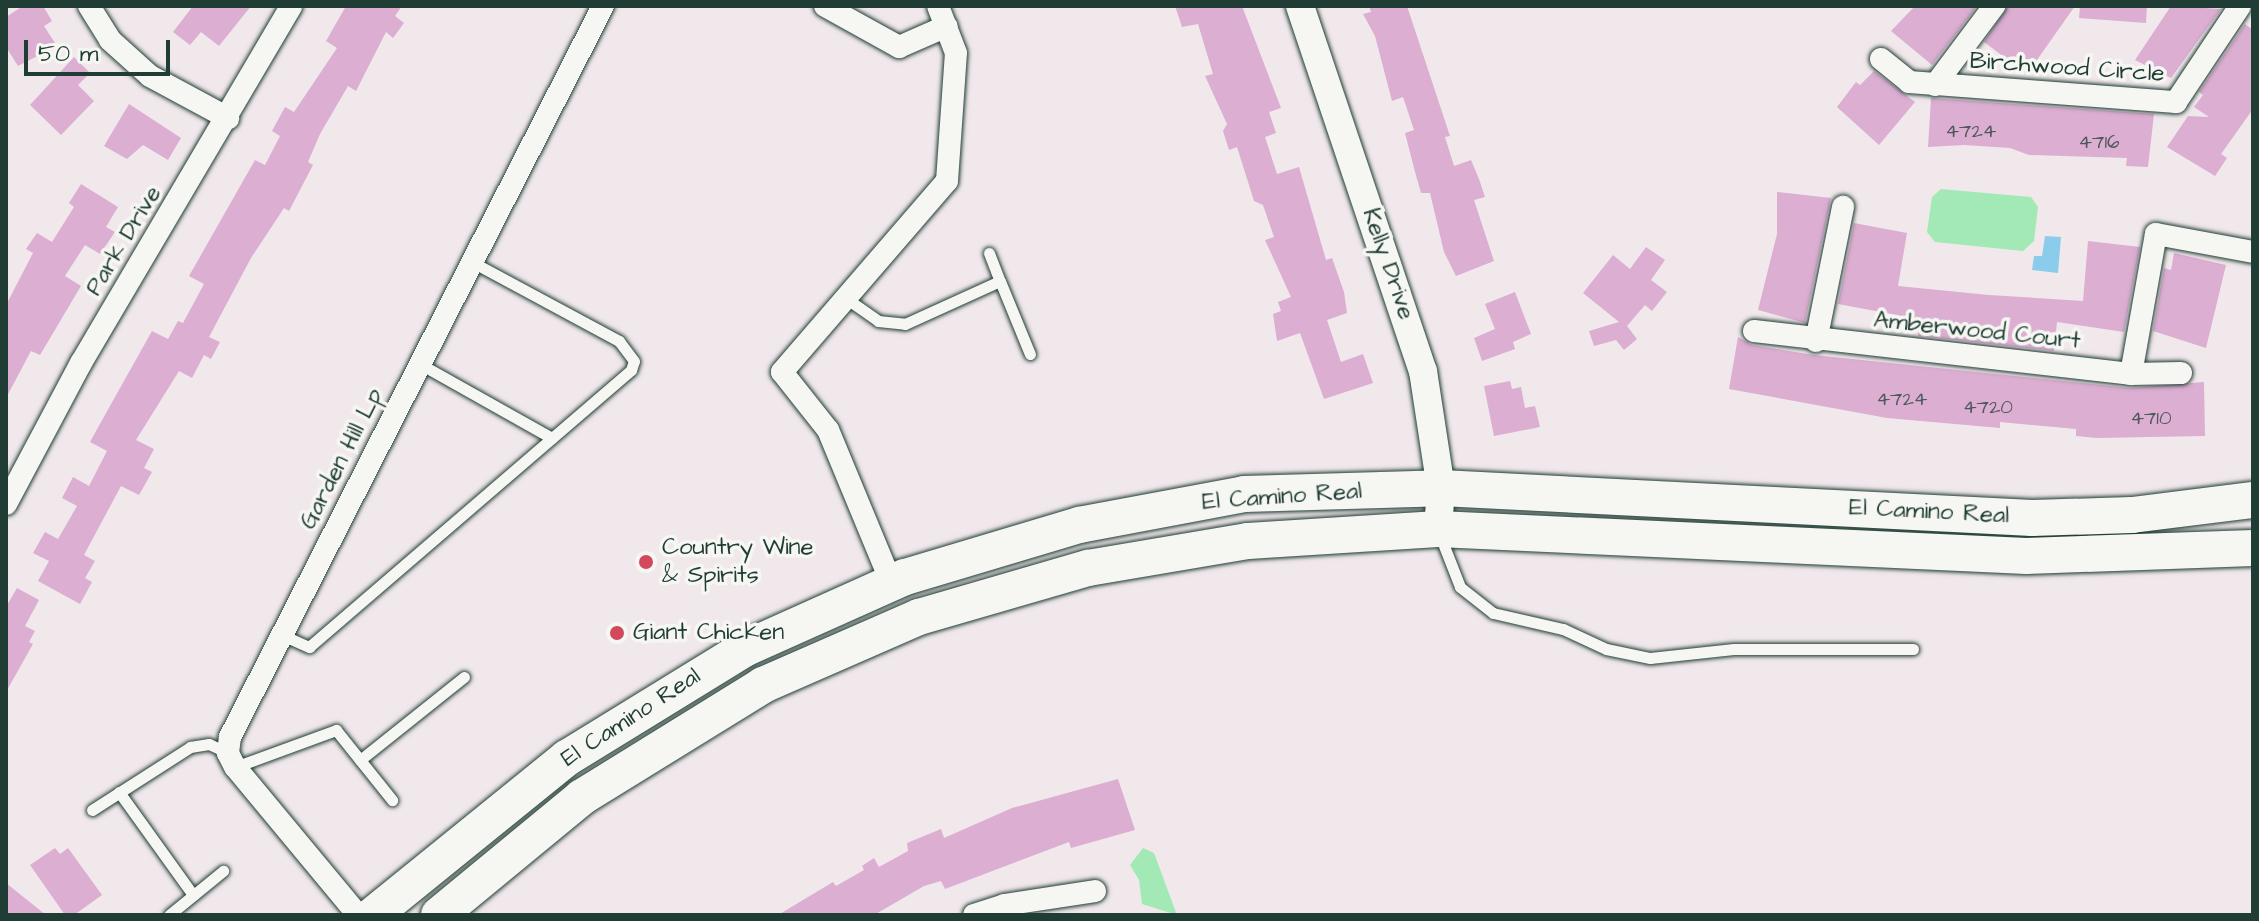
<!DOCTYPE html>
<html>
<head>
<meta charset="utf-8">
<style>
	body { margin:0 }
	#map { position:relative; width:2259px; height:921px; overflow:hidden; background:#f1e8ec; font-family:"Architects Daughter",sans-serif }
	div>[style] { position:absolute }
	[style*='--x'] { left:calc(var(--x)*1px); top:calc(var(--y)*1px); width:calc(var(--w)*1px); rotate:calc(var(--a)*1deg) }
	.green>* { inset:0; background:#a3e9b5 }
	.water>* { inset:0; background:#8bccec }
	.building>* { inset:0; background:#dbaed2 }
	.roads { filter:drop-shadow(0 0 2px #1f3d34) drop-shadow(0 0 2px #1f3d34) }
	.service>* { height:11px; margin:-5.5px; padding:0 5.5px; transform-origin:5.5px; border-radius:5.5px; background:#f6f6f2 }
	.minor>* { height:22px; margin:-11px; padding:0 11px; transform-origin:11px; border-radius:11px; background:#f6f6f2 }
	.tertiary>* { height:28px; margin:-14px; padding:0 14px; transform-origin:14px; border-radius:14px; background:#f6f6f2 }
	.primary>* { height:36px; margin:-18px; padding:0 18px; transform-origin:18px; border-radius:18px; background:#f6f6f2 }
	.dots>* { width:22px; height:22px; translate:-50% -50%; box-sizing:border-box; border:4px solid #f6f6f2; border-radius:50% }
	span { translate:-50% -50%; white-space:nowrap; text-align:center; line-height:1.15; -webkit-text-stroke:7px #f6f6f2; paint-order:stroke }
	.number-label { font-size:20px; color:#4e595c }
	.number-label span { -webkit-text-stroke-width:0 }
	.street-label { font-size:24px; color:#1f3d34 }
	.poi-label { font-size:24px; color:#1f3d34 }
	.left { translate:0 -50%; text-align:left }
	.frame { position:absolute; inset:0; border:8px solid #1f3d34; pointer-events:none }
	.scale { position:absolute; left:24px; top:40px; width:146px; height:36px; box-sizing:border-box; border:4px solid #1f3d34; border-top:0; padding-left:10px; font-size:24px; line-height:28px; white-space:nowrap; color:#1f3d34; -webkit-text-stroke:6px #f6f6f2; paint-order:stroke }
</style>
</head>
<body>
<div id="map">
	<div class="green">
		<div style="clip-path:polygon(1941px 189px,2031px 197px,2038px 207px,2034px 241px,2023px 251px,1935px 242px,1927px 232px,1932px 197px)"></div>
		<div style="clip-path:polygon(1143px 848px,1154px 853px,1177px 915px,1142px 904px,1139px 880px,1130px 865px)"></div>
	</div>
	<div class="water">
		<div style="clip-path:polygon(2045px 236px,2061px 237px,2058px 273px,2032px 270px,2034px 256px,2042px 256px)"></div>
	</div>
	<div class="building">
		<div style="clip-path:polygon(23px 6px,43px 6px,52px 21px,44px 26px,57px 46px,18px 66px,6px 47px,6px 17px)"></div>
		<div style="clip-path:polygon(193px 6px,251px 6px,219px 46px,201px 32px,190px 45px,173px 32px)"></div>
		<div style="clip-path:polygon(346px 6px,402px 6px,395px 16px,404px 23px,393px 38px,386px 32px,356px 91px,348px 86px,320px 134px,308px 162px,313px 165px,289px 211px,284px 208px,251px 258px,209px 337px,220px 342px,211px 359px,204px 355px,192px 378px,179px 371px,136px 440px,154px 449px,144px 468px,152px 472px,139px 495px,121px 486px,84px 555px,95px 561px,85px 578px,92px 582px,80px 604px,38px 581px,49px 561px,33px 553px,45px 532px,58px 539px,77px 506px,62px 498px,73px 477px,89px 486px,107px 451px,90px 442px,101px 422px,152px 331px,168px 339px,178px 321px,183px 323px,204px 284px,189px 276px,255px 160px,265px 165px,280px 136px,272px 131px,285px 107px,294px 112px,337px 48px,326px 41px)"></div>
		<div style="clip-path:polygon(1175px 6px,1242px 6px,1281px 108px,1269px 112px,1276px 133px,1265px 137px,1277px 174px,1299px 167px,1326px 260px,1332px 258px,1344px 292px,1347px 313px,1327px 320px,1341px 362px,1363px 354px,1373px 383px,1324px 399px,1300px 333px,1277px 341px,1273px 314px,1281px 311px,1278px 302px,1291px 297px,1265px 240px,1274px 237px,1263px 205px,1254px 201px,1237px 147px,1229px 150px,1223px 131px,1227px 124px,1205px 76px,1213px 74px,1198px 24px,1182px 27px)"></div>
		<div style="clip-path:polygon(1369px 6px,1407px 6px,1450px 136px,1445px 137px,1454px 166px,1471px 160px,1479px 179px,1485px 197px,1474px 200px,1494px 261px,1456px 276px,1444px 252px,1430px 193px,1421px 193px,1415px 172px,1405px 133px,1414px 130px,1403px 97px,1392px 101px,1375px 36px,1363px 14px,1371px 12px)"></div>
		<div style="clip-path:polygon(1915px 6px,1977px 6px,1932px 65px,1891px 31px)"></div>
		<div style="clip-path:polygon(2008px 6px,2075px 6px,2027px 74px,1984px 42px)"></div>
		<div style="clip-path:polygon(2080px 6px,2147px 6px,2146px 23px,2079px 18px)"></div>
		<div style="clip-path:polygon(2171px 6px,2221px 9px,2171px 78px,2135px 60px)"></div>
		<div style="clip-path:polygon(2245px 24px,2253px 30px,2253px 109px,2221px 154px,2227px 158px,2215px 176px,2167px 147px,2188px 116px,2209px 117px,2194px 107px,2203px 95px,2199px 92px)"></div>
		<div style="clip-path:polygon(74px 57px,90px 73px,78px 85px,94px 101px,61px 135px,30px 105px)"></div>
		<div style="clip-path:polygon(1874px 71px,1915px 102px,1879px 145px,1837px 107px,1856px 82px,1860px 85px)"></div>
		<div style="clip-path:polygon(1931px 98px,2154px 114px,2148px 167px,2126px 166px,2127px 158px,2029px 155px,2010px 148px,1964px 145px,1928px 147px)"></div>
		<div style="clip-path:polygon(129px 104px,181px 138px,168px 160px,143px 145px,127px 159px,104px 146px)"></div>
		<div style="clip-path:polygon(81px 184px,118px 207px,106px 227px,115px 232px,100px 254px,85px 245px,65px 276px,81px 286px,40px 355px,31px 351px,6px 398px,6px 305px,33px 253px,26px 249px,37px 233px,52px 242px,74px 207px,69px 203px)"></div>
		<div style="clip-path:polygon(1777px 192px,1831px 198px,1805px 323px,1758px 310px,1777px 234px)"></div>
		<div style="clip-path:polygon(1854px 223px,1907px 233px,1898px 286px,1989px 295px,2083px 301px,2088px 241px,2140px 247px,2124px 332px,2057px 322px,2054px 351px,1918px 336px,1918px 319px,1838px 304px)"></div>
		<div style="clip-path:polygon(1646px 247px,1665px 260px,1651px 280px,1667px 292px,1652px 311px,1645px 305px,1627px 326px,1637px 339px,1624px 350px,1616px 340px,1594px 346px,1589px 331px,1619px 322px,1583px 293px,1613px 255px,1630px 269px)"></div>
		<div style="clip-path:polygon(2174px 253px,2226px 265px,2206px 348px,2153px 331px,2164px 268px,2171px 270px)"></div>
		<div style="clip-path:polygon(1515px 292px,1531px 334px,1513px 342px,1515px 349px,1482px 361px,1474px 338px,1495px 329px,1485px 304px)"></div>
		<div style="clip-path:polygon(1738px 337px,1752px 345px,1814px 355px,2130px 388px,2204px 382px,2205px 436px,2097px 438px,2076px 436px,2076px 429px,2000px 422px,2000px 428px,1887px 418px,1729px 389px)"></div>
		<div style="clip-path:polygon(1510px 381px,1512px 389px,1521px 387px,1525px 408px,1535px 406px,1540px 427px,1494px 436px,1484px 386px)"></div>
		<div style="clip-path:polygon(17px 588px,39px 600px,25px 626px,35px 631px,29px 642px,33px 644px,6px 692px,6px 607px)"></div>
		<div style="clip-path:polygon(1118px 779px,1135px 830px,1071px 848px,1069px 842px,945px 889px,941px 881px,924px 886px,874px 915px,778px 915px,833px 882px,836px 886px,864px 870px,862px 866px,874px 858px,879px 867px,908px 851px,907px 843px,941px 829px,944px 838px,1012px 808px)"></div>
		<div style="clip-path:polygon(55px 848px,60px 854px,68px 848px,102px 895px,74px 915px,65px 915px,30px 865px)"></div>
		<div style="clip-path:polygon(6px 883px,46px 915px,6px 915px)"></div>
	</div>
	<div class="roads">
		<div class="service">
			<div style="--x:989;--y:253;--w:30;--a:69"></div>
			<div style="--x:847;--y:299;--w:38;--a:35"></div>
			<div style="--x:878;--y:321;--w:27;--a:6"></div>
			<div style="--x:905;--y:324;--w:104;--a:-24.4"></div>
			<div style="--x:1000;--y:281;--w:79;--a:67.7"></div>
			<div style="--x:420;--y:364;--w:151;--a:29.3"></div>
			<div style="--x:1439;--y:533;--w:58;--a:68.7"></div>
			<div style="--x:1460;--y:587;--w:42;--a:38.2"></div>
			<div style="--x:1493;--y:613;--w:72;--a:12.9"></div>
			<div style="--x:1563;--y:629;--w:47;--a:24.9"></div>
			<div style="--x:1606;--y:649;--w:45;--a:11.6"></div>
			<div style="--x:1650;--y:658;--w:84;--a:-6.1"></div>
			<div style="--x:1734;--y:649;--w:179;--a:0"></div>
			<div style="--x:282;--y:635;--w:30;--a:24"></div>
			<div style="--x:309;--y:647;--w:425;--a:-40.7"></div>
			<div style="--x:631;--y:370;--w:9;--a:-72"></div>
			<div style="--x:634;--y:361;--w:25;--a:-127"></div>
			<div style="--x:619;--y:341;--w:167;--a:-151.7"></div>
			<div style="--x:360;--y:760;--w:133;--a:-38.6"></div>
			<div style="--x:235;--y:767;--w:108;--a:-20.1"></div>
			<div style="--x:336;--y:730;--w:90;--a:51.3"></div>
			<div style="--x:119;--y:792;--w:127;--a:54.3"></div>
			<div style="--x:92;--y:810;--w:117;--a:-32.7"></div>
			<div style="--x:190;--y:747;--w:19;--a:-9"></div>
			<div style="--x:209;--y:744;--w:21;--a:25"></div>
			<div style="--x:169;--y:915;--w:70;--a:-39.2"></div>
		</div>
		<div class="minor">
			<div style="--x:89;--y:6;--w:40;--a:58"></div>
			<div style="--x:110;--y:40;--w:54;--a:42"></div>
			<div style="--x:150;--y:76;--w:89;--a:28.3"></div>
			<div style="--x:825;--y:6;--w:85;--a:29"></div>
			<div style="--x:899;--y:47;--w:52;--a:-23.6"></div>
			<div style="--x:1881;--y:59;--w:36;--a:39"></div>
			<div style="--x:1909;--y:82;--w:268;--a:4.3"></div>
			<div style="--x:2176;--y:102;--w:115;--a:-56.3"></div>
			<div style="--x:1935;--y:85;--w:99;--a:-53.2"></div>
			<div style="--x:1754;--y:331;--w:379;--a:6.5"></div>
			<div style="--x:2131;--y:374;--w:50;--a:-1.1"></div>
			<div style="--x:1816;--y:341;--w:137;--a:-78.6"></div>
			<div style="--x:2131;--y:374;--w:142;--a:-79.9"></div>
			<div style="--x:2156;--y:234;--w:99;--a:10.5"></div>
			<div style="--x:6;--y:504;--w:160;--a:-62"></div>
			<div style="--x:81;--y:363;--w:414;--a:-59.5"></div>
			<div style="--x:891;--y:582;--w:165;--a:-112.5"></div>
			<div style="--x:828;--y:430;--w:74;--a:-128.4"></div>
			<div style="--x:782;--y:372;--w:252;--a:-49.2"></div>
			<div style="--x:947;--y:181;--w:128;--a:-86"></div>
			<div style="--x:956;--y:53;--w:50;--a:-111"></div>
			<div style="--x:358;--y:915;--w:192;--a:-129.7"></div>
			<div style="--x:235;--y:767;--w:16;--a:-117"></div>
			<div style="--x:228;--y:753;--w:16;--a:-83"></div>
			<div style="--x:230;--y:737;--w:821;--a:-62.97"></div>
			<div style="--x:974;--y:915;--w:32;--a:-18"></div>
			<div style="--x:1004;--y:905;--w:92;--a:-8.7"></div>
		</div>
		<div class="tertiary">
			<div style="--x:1300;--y:6;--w:385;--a:71.4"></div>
			<div style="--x:1423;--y:371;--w:118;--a:81.3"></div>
			<div style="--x:1441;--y:488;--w:41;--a:94.2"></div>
		</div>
		<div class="primary">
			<div style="--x:373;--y:915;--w:250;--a:-39"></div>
			<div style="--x:567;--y:758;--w:208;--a:-31.6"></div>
			<div style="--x:744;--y:649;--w:176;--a:-24.1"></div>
			<div style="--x:905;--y:577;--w:182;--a:-16.6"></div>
			<div style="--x:1079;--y:525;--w:168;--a:-10.6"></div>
			<div style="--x:1244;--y:494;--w:197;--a:-1.7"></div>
			<div style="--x:1441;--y:488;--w:592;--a:2.91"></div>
			<div style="--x:2032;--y:518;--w:100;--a:-1.7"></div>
			<div style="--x:2132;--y:515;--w:122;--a:-7.1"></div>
			<div style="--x:439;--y:915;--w:185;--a:-39.5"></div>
			<div style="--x:582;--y:797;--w:213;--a:-31.7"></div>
			<div style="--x:763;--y:685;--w:170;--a:-23.6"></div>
			<div style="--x:919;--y:617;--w:176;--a:-16.2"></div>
			<div style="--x:1088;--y:568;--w:162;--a:-9.6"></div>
			<div style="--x:1248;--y:541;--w:190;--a:-3.6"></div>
			<div style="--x:1438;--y:529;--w:589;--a:2.63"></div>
			<div style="--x:2026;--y:556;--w:227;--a:-2"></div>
		</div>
	</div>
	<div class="dots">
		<div style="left:646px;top:562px;background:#d1495b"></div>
		<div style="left:617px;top:633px;background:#d1495b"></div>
	</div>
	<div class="number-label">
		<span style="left:1971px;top:131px">4724</span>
		<span style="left:2099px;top:142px">4716</span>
		<span style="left:1902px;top:399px">4724</span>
		<span style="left:1988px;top:407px">4720</span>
		<span style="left:2151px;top:418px">4710</span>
	</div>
	<div class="street-label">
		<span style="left:2067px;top:68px;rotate:4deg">Birchwood Circle</span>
		<span style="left:124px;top:241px;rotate:-59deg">Park Drive</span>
		<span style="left:1388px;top:264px;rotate:71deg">Kelly Drive</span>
		<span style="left:1977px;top:331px;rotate:6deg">Amberwood Court</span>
		<span style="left:342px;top:459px;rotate:-63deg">Garden Hill Lp</span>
		<span style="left:1282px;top:497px;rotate:-4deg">El Camino Real</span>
		<span style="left:1929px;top:512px;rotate:3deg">El Camino Real</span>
		<span style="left:631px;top:718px;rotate:-33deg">El Camino Real</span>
	</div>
	<div class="poi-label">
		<span class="left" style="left:662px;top:562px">Country Wine<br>&amp; Spirits</span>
		<span class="left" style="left:633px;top:633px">Giant Chicken</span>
	</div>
	<div class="frame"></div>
	<div class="scale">50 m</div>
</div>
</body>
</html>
